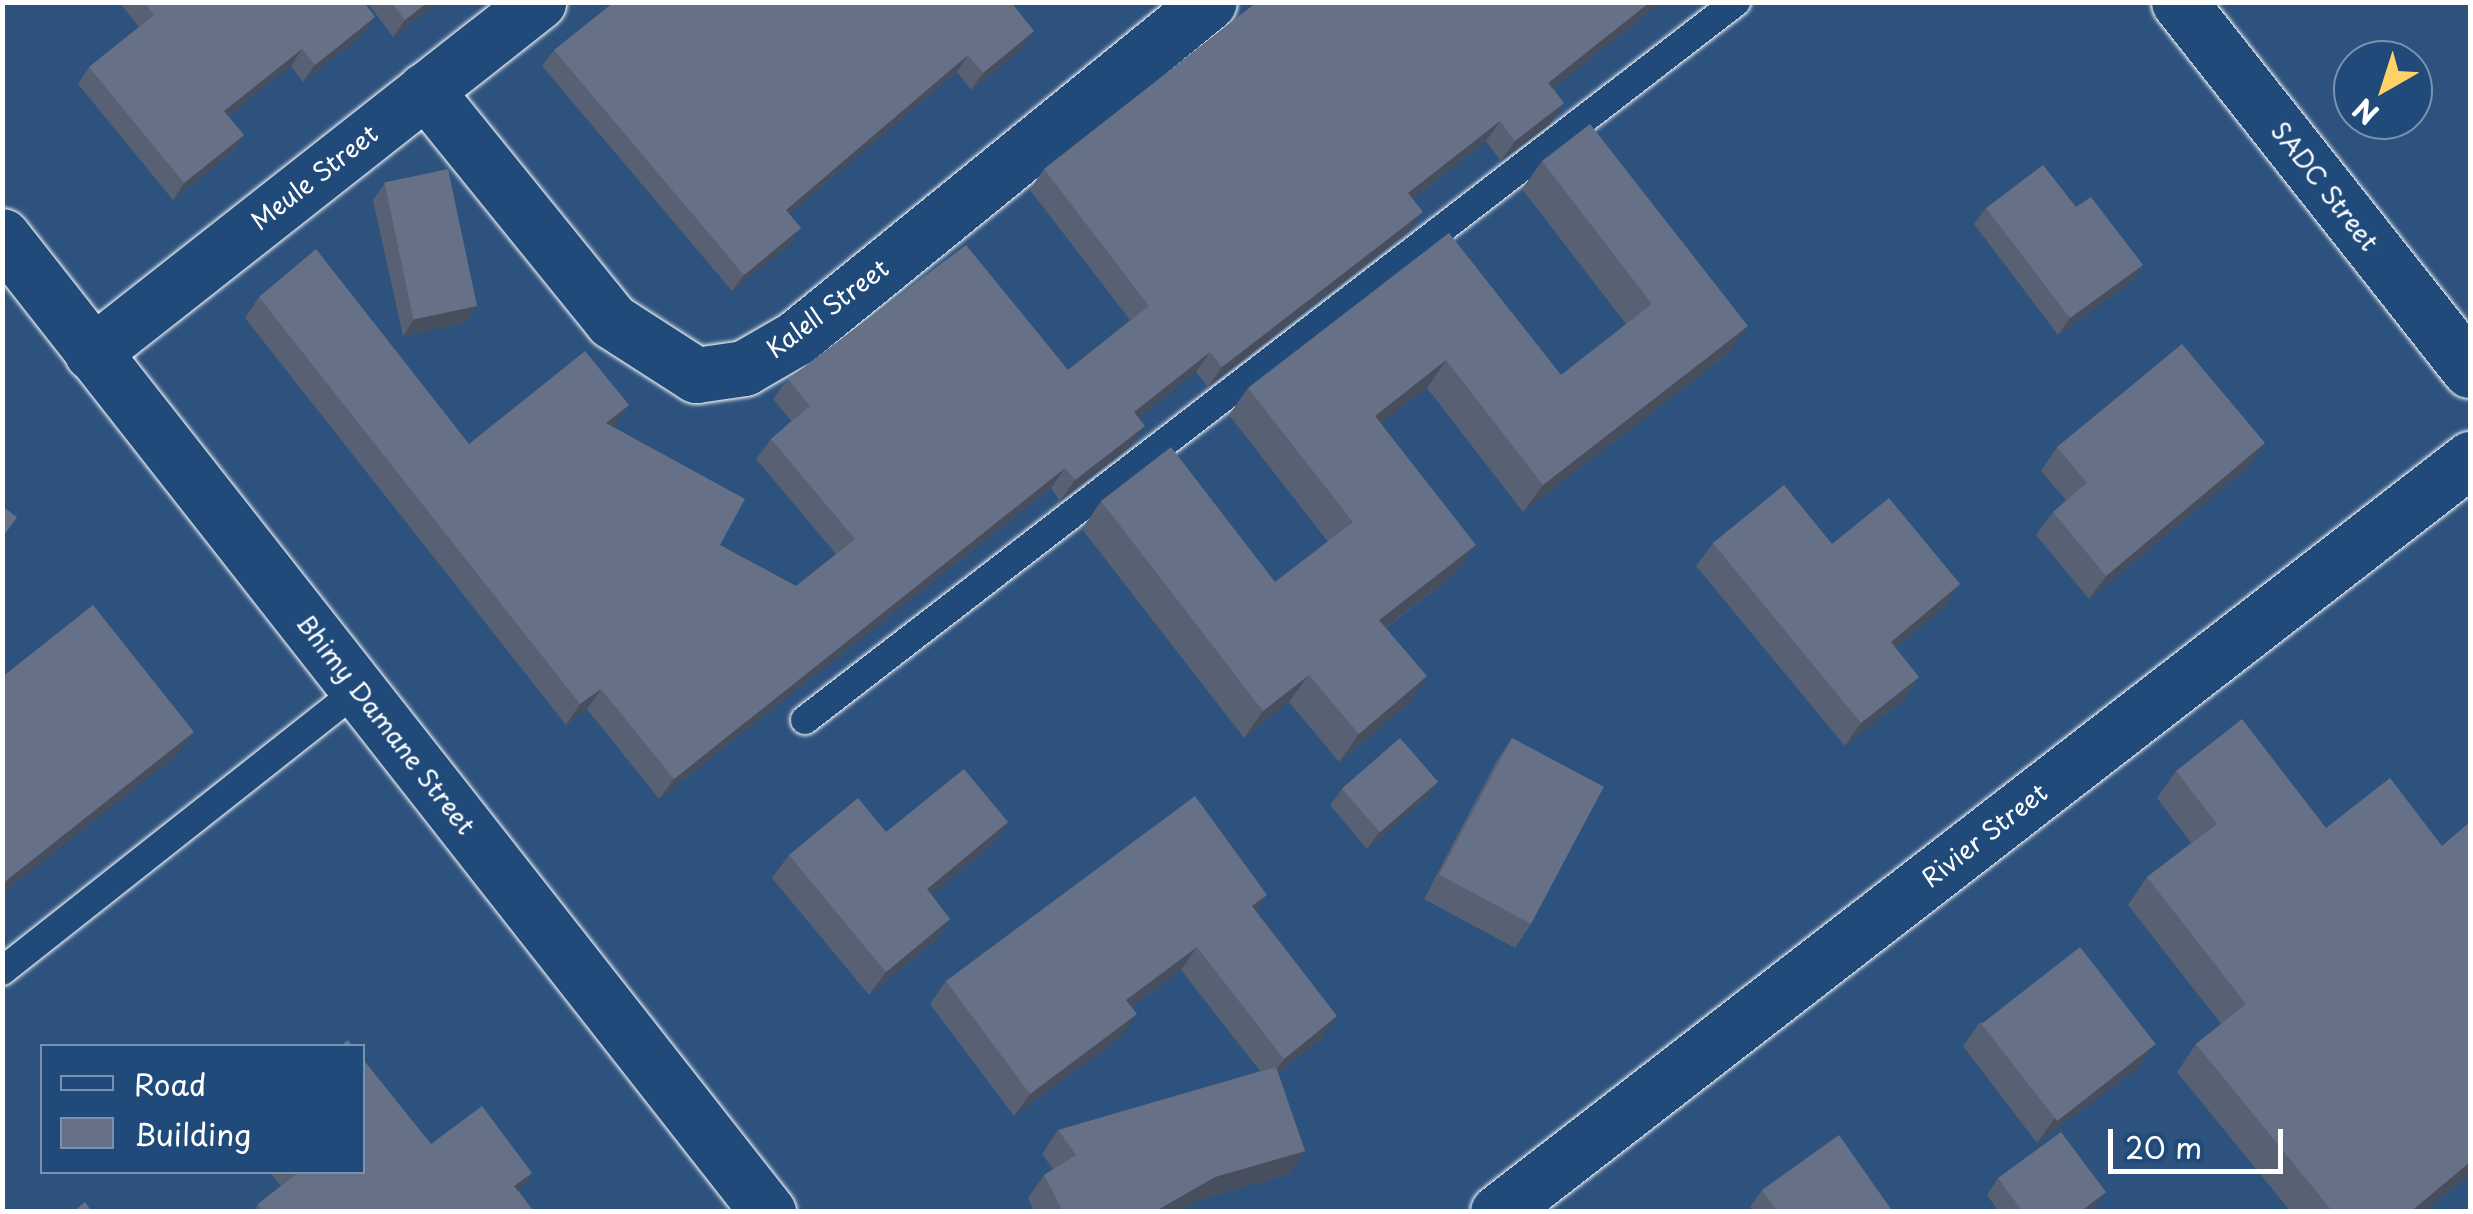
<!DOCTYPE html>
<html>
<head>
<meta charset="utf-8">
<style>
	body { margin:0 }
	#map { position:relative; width:2473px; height:1214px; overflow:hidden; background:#2d527d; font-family:"Playpen Sans",sans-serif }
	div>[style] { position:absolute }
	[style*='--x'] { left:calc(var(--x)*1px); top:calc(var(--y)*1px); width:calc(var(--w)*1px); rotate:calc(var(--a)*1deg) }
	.roads { filter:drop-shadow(0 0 2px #fff) drop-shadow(0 0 2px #fff) }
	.service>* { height:28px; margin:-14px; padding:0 14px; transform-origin:14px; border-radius:14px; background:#1f4a7a }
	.minor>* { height:55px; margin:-27.5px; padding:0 27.5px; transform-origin:27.5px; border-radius:27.5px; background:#1f4a7a }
	.tertiary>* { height:55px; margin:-27.5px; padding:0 27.5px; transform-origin:27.5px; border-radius:27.5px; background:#1f4a7a }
	.wall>* { inset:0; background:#586074 }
	.shaded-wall>* { inset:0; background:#474e5e }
	.building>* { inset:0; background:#667087; transform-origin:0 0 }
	span { translate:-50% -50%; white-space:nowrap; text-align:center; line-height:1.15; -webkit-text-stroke:8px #1f4a7a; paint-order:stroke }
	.street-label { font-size:25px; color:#fff }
	.frame { position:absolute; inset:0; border:5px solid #fff; pointer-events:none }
	.legend { position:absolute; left:40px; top:1044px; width:325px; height:130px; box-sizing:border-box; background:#1f4a7a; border:2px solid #7992af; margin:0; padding:12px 18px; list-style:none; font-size:30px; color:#fff }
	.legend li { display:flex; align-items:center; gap:20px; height:50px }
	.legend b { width:50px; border:2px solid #7992af }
	.north { position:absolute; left:2333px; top:40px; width:100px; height:100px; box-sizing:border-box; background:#1f4a7a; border:2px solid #7992af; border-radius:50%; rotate:219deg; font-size:28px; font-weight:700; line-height:40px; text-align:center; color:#fff }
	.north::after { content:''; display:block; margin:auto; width:35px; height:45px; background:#ffd166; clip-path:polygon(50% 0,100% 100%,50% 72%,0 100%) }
	.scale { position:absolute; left:2108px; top:1129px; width:175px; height:45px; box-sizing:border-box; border:5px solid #fff; border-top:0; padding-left:12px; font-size:30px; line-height:35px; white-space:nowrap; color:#fff; -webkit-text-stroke:8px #1f4a7a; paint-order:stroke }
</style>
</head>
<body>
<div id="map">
	<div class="roads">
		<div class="service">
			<div style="--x:805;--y:720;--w:1176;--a:-37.64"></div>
			<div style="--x:2;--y:971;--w:455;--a:-38.3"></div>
		</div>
		<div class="minor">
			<div style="--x:425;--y:90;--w:297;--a:51"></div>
			<div style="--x:612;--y:321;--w:100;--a:32.7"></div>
			<div style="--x:696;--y:375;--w:49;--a:-8.3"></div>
			<div style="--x:744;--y:368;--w:60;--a:-30"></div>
			<div style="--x:796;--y:338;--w:532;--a:-39.13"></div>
			<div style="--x:2;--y:236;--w:1241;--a:51.87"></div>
			<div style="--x:92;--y:353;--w:568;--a:-38.2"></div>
			<div style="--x:1498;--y:1212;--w:1230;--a:-37.76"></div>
		</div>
		<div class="tertiary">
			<div style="--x:2179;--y:2;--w:469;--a:51.7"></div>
		</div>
	</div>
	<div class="wall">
		<div style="clip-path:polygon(119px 2px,364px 2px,363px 34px,303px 82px,291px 66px,228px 116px,244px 135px,232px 152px,173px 200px,78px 84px,89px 67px,139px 27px)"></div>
		<div style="clip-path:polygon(367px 2px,438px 2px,393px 37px)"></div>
		<div style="clip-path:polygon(1257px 2px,1662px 2px,1553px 88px,1564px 103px,1550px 124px,1501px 161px,1486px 141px,1413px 199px,1408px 232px,1208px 387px,1196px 372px,1138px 418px,1130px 447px,1060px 501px,1051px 488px,659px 799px,587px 709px,566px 725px,245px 318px,259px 297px,469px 444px,629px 405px,613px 427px,720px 545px,796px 586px,836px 554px,756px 459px,771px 439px,791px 421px,773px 399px,788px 379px,1068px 370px,1130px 320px,1030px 190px,1044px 169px)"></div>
		<div style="clip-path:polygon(1034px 31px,1023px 48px,971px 90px,957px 72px,789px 214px,801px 228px,789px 245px,732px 291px,542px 66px,554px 50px)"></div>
		<div style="clip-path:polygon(1542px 161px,1729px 353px,1523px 512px,1427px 388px,1381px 423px,1456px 573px,1386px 628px,1408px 704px,1339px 762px,1289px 702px,1244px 738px,1082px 529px,1101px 501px,1275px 582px,1328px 542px,1229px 415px,1248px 388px,1449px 233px,1561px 375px,1626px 324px,1522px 189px)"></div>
		<div style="clip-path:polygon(385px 183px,465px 323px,403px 336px,373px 200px)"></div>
		<div style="clip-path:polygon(2076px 207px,2143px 265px,2131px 282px,2058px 335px,1974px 224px,1986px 208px)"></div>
		<div style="clip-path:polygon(2057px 447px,2248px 467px,2089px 599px,2036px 535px,2053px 512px,2066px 500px,2041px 471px)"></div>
		<div style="clip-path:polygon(1713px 543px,1832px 544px,1960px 584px,1944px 607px,1895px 648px,1919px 677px,1903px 700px,1845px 746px,1696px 566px)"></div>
		<div style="clip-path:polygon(1512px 738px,1531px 924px,1515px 948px,1424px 899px,1496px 762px)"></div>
		<div style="clip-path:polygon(2176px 771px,2326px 828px,2442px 846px,2470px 822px,2470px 1174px,2424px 1212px,2291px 1212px,2177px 1072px,2196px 1044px,2221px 1024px,2128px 905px,2147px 877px,2191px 843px,2157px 798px)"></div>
		<div style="clip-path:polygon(1438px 782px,1426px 798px,1367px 849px,1330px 805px,1342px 789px)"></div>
		<div style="clip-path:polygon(1008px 822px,991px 845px,931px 895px,950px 919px,934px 942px,869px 995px,772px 878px,789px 855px,886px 832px)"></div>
		<div style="clip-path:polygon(1256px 911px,1321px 1039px,1278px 1073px,1305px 1151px,1289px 1174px,1199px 1200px,1179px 1212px,1034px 1212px,1028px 1198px,1044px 1175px,1053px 1169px,1042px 1154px,1058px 1130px,1260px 1071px,1181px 970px,1131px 1007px,1121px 1037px,1014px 1116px,930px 1004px,946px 981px)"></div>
		<div style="clip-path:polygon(1980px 1022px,2138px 1068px,2037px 1143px,1963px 1046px)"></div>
		<div style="clip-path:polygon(431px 1144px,532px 1173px,519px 1191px,534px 1212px,253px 1212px,258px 1204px,281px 1186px,269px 1172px,362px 1172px)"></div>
		<div style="clip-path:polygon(1998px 1178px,2106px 1192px,2091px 1212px,1999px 1212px,1987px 1195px)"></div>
		<div style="clip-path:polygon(1762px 1190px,1893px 1212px,1754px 1212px,1750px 1207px)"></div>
	</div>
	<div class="shaded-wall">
		<div style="clip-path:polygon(428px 2px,438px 2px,393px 37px,405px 20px)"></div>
		<div style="clip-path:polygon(1650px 2px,1662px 2px,1534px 103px,1548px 83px)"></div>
		<div style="clip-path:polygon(375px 17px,363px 34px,303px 82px,315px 65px)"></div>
		<div style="clip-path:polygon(1034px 31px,1023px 48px,971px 90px,983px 73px)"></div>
		<div style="clip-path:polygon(302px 49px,291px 66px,213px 128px,224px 111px)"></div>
		<div style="clip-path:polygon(968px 55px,957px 72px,774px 227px,786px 210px)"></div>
		<div style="clip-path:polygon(1564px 103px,1550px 124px,1501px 161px,1515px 141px)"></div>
		<div style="clip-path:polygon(1500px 121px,1486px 141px,1394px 214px,1408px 193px)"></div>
		<div style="clip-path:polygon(244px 135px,232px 152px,173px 200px,184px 183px)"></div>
		<div style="clip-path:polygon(1423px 212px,1408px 232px,1208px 387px,1222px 367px)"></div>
		<div style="clip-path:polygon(801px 228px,789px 245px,732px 291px,744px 275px)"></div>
		<div style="clip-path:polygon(2143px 265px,2131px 282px,2058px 335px,2070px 318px)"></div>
		<div style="clip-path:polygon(477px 306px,465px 323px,403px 336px,414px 319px)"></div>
		<div style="clip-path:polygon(1748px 326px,1729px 353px,1523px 512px,1543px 485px)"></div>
		<div style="clip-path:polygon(1210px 352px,1196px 372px,1120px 433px,1134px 412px)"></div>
		<div style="clip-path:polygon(1446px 360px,1427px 388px,1356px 443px,1375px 416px)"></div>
		<div style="clip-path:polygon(629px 405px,615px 425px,592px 444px,606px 423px)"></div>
		<div style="clip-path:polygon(1145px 426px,1130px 447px,1060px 501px,1075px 480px)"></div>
		<div style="clip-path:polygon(2265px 443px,2248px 467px,2089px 599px,2106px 576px)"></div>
		<div style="clip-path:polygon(1065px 468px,1051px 488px,659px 799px,674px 779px)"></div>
		<div style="clip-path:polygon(1476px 545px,1456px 573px,1360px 647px,1379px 620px)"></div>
		<div style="clip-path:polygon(1960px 584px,1944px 607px,1874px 666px,1891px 642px)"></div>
		<div style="clip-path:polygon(1309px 675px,1289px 702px,1244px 738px,1263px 711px)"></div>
		<div style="clip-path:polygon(1427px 676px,1408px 704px,1339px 762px,1359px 734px)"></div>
		<div style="clip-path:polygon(1919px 677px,1903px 700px,1845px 746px,1861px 723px)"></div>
		<div style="clip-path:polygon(601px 689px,587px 709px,566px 725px,580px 704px)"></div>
		<div style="clip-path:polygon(194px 732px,177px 755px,2px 894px,2px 884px)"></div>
		<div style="clip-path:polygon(1438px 782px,1426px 798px,1367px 849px,1379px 832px)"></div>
		<div style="clip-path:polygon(1008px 822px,991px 845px,910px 913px,927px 889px)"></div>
		<div style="clip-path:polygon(1267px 895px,1252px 918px,1252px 906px)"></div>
		<div style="clip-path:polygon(950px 919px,934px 942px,869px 995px,886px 972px)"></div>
		<div style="clip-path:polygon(1197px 947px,1181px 970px,1110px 1022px,1126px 1000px)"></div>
		<div style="clip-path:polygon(1137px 1014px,1121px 1037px,1014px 1116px,1030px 1094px)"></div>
		<div style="clip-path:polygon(1337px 1016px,1321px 1039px,1268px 1081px,1284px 1059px)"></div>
		<div style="clip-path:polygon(2155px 1044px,2138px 1068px,2037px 1143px,2054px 1119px)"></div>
		<div style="clip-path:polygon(1305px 1151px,1289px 1174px,1199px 1200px,1179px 1212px,1154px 1212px,1215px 1177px)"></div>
		<div style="clip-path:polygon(2470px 1162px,2470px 1174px,2424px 1212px,2410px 1212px)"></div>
		<div style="clip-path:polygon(532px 1173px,517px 1194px,514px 1186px)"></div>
		<div style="clip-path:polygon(2106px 1192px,2091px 1212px,2080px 1212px)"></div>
	</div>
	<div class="building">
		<div style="clip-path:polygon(144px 2px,364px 2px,375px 17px,315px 65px,302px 49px,224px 111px,244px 135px,184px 183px,89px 67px,154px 15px)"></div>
		<div style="clip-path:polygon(391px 2px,428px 2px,405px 20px)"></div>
		<div style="clip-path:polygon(614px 2px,1011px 2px,1034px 31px,983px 73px,968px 55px,786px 210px,801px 228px,744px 275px,554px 50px)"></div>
		<div style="clip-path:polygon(1257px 2px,1650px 2px,1548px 83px,1564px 103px,1515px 141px,1500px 121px,1408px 193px,1423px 212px,1222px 367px,1210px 352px,1134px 412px,1145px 426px,1075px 480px,1065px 468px,674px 779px,601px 689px,580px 704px,259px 297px,316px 249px,469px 444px,585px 351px,629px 405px,606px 423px,745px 499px,720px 545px,796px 586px,855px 539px,771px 439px,810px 406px,788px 379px,966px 245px,1068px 370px,1149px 306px,1044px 169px)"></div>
		<div style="clip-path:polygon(1590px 124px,1748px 326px,1543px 485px,1446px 360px,1375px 416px,1476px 545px,1379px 620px,1427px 676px,1359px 734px,1309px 675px,1263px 711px,1101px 501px,1171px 447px,1275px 582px,1353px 522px,1248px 388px,1449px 233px,1561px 375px,1652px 304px,1542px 161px)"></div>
		<div style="clip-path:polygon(2043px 165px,2076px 207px,2091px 197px,2143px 265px,2070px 318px,1986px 208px)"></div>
		<div style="left:448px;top:169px;width:140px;height:65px;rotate:78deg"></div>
		<div style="clip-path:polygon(2182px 344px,2265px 443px,2106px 576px,2053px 512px,2087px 483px,2057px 447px)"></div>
		<div style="clip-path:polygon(1784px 485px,1832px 544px,1889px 498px,1960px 584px,1891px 642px,1919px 677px,1861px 723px,1713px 543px)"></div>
		<div style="clip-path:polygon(2px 506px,17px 517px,2px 538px)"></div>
		<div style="clip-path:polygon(93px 605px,194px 732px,2px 884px,2px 677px)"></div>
		<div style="clip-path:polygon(2242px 719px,2326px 828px,2390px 778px,2442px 846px,2470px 822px,2470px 1162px,2410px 1212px,2333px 1212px,2196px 1044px,2246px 1004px,2147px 877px,2217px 824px,2176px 771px)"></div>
		<div style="left:1400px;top:738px;width:58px;height:77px;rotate:49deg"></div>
		<div style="left:1512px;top:738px;width:104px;height:155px;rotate:28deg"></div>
		<div style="clip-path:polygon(964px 769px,1008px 822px,927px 889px,950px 919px,886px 972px,789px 855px,858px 798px,886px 832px)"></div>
		<div style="clip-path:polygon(1195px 796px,1267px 895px,1252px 906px,1337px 1016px,1284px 1059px,1197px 947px,1126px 1000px,1137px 1014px,1030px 1094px,946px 981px)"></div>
		<div style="left:2080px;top:947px;width:123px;height:125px;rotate:52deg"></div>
		<div style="clip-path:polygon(348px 1040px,353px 1046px,340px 1046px)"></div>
		<div style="clip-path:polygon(362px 1058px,431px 1144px,482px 1106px,532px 1173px,514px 1186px,534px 1212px,263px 1212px,258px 1204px,299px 1172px,362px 1172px)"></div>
		<div style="clip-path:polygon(1276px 1067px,1305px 1151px,1215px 1177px,1154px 1212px,1063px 1212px,1044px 1175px,1076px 1155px,1058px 1130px)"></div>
		<div style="clip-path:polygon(2061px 1132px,2106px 1192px,2080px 1212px,2023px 1212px,1998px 1178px)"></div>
		<div style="clip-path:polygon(1839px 1135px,1893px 1212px,1777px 1212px,1762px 1190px)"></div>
		<div style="clip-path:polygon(85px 1202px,92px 1212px,73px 1212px)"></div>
	</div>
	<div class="street-label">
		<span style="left:314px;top:177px;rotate:-38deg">Meule Street</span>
		<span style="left:2325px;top:186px;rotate:52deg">SADC Street</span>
		<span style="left:827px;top:308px;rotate:-37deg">Kalell Street</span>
		<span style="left:386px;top:724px;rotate:52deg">Bhimy Damane Street</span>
		<span style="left:1984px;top:835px;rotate:-38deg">Rivier Street</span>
	</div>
	<div class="frame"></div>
	<ul class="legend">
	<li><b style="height:12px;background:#1f4a7a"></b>Road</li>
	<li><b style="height:28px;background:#667087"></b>Building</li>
	</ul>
	<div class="north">N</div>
	<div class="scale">20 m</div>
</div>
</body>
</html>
